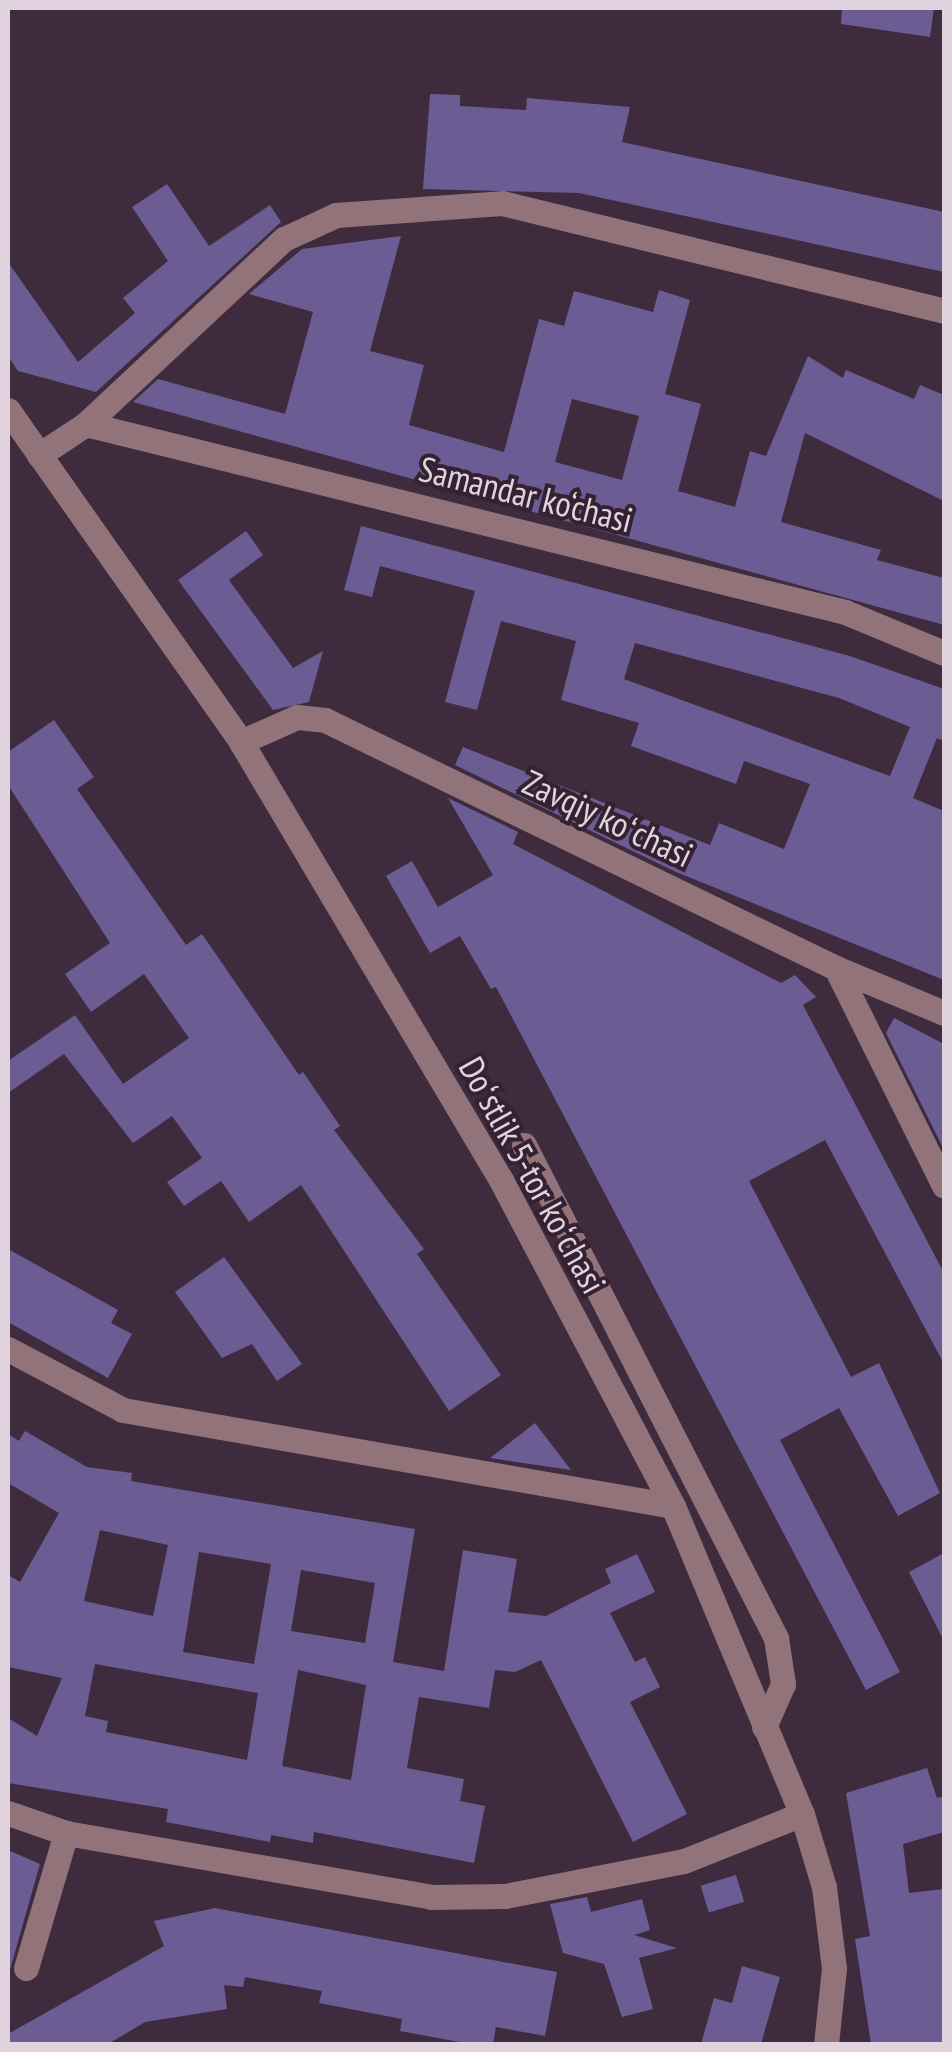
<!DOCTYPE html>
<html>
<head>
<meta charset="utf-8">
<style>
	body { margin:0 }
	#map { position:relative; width:952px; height:2052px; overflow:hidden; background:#3e2b3d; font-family:"PT Sans Narrow",sans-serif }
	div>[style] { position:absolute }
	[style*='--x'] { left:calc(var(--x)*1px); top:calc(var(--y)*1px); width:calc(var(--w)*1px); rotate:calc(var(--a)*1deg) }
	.building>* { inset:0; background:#6b5c94; transform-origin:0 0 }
	.minor>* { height:25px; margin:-12.5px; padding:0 12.5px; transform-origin:12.5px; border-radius:12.5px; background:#92737a }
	span { translate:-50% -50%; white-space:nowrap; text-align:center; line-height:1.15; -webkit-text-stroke:8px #342132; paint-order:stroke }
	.street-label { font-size:35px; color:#e0d3de }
	.frame { position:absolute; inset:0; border:10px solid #e0d3de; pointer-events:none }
</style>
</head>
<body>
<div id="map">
	<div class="building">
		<div style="clip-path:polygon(842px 8px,934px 8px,930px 37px,841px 24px)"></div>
		<div style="clip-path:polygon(430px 94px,460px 95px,460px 106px,526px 110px,527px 98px,630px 107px,622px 142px,944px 212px,944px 272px,579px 193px,423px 189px)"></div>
		<div style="clip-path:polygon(167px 184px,209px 246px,270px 205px,281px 222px,96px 392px,18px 371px,8px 356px,8px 262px,78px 362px,135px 313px,123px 298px,168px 261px,132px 207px)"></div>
		<div style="clip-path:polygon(evenodd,401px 236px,370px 351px,424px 365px,409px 425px,504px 452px,539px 319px,564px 326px,574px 291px,653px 312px,659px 290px,690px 300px,665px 394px,701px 404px,678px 491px,735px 507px,750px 451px,766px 456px,808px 356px,843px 378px,846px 370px,914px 399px,920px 385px,944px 395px,944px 501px,805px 433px,781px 522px,881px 550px,877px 560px,944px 578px,944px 625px,133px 402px,158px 379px,285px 414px,313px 312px,249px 294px,302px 249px,401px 236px,572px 399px,639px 416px,622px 480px,555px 462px,572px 399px)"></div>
		<div style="clip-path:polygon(evenodd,361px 526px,850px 656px,944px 689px,944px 741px,937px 738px,913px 798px,944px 811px,944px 980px,676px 872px,455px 765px,463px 747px,710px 845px,719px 823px,784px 849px,810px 784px,744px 761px,736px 784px,631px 746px,639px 723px,561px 700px,576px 641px,501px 621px,477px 710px,445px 702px,475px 591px,380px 566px,372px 597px,344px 590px,361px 526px,635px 643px,839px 698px,910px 727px,890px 776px,624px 679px,635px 643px)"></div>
		<div style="clip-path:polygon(246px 531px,263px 555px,229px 580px,293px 668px,323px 651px,309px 702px,273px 710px,178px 580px)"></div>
		<div style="clip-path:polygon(54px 720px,94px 777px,77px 789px,186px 945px,202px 934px,299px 1075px,303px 1072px,340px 1126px,334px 1130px,424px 1249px,417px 1254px,501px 1375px,449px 1411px,301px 1185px,249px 1222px,221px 1181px,184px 1206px,167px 1182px,202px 1158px,172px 1116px,133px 1143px,64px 1054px,8px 1093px,8px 1061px,75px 1015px,123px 1084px,189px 1038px,144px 974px,91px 1012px,65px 974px,110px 943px,8px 785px,8px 752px)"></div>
		<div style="clip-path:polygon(448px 798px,518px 832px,513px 844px,781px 983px,795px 975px,816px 997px,803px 1005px,944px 1273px,944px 1364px,825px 1140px,749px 1181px,851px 1377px,879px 1363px,940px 1493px,898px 1516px,839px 1408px,780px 1440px,900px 1672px,866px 1690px,496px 987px,491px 989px,460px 936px,430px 953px,386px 876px,412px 861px,438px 907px,493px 875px)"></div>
		<div style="clip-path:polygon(894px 1018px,944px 1044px,944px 1150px,886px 1033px)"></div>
		<div style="clip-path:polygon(8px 1249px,118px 1310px,111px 1323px,132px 1334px,108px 1378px,8px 1322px)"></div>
		<div style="clip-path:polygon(224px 1257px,302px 1364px,277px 1381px,252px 1344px,222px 1358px,175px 1292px)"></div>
		<div style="clip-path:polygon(535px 1423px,571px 1470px,490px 1458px)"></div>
		<div style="clip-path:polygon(evenodd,25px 1431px,87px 1467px,132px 1473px,131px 1481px,415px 1529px,393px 1662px,444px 1671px,463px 1550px,517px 1559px,508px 1612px,546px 1616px,611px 1583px,605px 1569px,637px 1554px,655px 1592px,610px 1613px,635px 1662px,645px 1657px,660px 1687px,630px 1702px,687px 1814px,633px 1842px,541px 1660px,515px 1672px,495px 1670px,489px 1708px,419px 1697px,407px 1768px,464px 1779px,460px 1801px,485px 1806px,474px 1863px,314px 1832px,313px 1843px,271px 1835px,270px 1842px,166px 1822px,168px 1809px,8px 1783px,8px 1718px,37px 1736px,62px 1678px,8px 1667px,8px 1575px,20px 1582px,59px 1513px,8px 1483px,8px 1434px,19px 1441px,25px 1431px,100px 1530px,168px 1545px,153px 1616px,84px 1601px,100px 1530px,25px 1431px,199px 1552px,271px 1564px,254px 1664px,183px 1652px,199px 1552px,25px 1431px,301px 1570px,375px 1583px,365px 1643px,291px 1631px,301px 1570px,25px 1431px,95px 1664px,258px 1693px,247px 1760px,106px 1732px,108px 1721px,85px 1716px,95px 1664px,25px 1431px,298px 1670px,366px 1685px,351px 1780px,282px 1766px,298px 1670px)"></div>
		<div style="clip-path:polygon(944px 1553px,944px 1641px,909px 1572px)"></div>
		<div style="clip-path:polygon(927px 1768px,937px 1798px,944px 1796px,944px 1832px,903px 1844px,909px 1893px,944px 1889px,944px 2044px,871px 2044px,855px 1939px,870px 1936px,846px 1793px)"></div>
		<div style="clip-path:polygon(8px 1850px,40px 1864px,9px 1973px,8px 1972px)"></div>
		<div style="left:736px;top:1875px;width:28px;height:37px;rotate:73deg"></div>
		<div style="clip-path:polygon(587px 1897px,591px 1912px,642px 1899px,650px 1930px,634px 1935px,677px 1948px,639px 1958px,653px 2009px,622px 2017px,604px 1964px,563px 1953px,550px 1904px)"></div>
		<div style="clip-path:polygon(215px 1908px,557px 1972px,545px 2036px,496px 2027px,493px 2044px,470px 2044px,400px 2031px,402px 2019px,319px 2003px,322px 1991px,245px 1977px,243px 1987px,224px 1985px,227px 2009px,145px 2022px,108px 2044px,8px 2044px,8px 2034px,164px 1946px,154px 1921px)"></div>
		<div style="clip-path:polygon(742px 1966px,780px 1977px,761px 2044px,701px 2044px,714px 1998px,732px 2003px)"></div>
	</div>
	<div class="minor">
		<div style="--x:8;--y:410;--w:406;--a:54.9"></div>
		<div style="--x:241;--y:742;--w:509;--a:59.31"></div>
		<div style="--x:501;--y:1180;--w:369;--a:62.2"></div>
		<div style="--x:673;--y:1506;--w:334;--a:67.3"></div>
		<div style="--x:802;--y:1814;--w:76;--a:73.2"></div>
		<div style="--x:824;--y:1887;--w:82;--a:83"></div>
		<div style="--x:834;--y:1968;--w:76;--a:96"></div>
		<div style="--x:86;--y:424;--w:782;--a:13.91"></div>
		<div style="--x:845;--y:612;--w:107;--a:22.5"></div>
		<div style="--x:39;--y:455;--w:56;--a:-33.4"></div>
		<div style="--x:86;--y:424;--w:271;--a:-43.1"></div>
		<div style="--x:284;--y:239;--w:57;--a:-24.8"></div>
		<div style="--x:336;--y:215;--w:166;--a:-4.1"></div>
		<div style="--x:502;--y:203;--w:455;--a:13.7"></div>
		<div style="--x:241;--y:742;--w:61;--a:-24.1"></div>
		<div style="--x:297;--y:717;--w:28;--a:6"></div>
		<div style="--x:325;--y:720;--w:568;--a:25.89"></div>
		<div style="--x:836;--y:968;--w:117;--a:22.6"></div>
		<div style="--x:836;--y:968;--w:243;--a:63.6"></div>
		<div style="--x:524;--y:1145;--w:554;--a:62.93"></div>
		<div style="--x:776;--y:1638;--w:47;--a:81.3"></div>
		<div style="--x:783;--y:1684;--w:47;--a:113.8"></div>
		<div style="--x:8;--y:1349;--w:130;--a:27.9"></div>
		<div style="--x:123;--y:1410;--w:558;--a:9.9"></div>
		<div style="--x:8;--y:1813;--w:61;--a:19"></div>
		<div style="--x:66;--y:1833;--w:371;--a:9.9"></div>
		<div style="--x:431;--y:1897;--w:74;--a:-0.8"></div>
		<div style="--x:505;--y:1896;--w:182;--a:-11.1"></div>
		<div style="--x:684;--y:1861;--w:127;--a:-21.7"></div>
		<div style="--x:26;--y:1968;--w:141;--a:-73.5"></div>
	</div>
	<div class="street-label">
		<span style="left:526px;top:494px;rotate:14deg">Samandar ko‘chasi</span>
		<span style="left:608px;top:818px;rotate:25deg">Zavqiy koʻchasi</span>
		<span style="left:533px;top:1175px;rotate:61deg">Doʻstlik 5-tor koʻchasi</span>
	</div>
	<div class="frame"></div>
</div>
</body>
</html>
